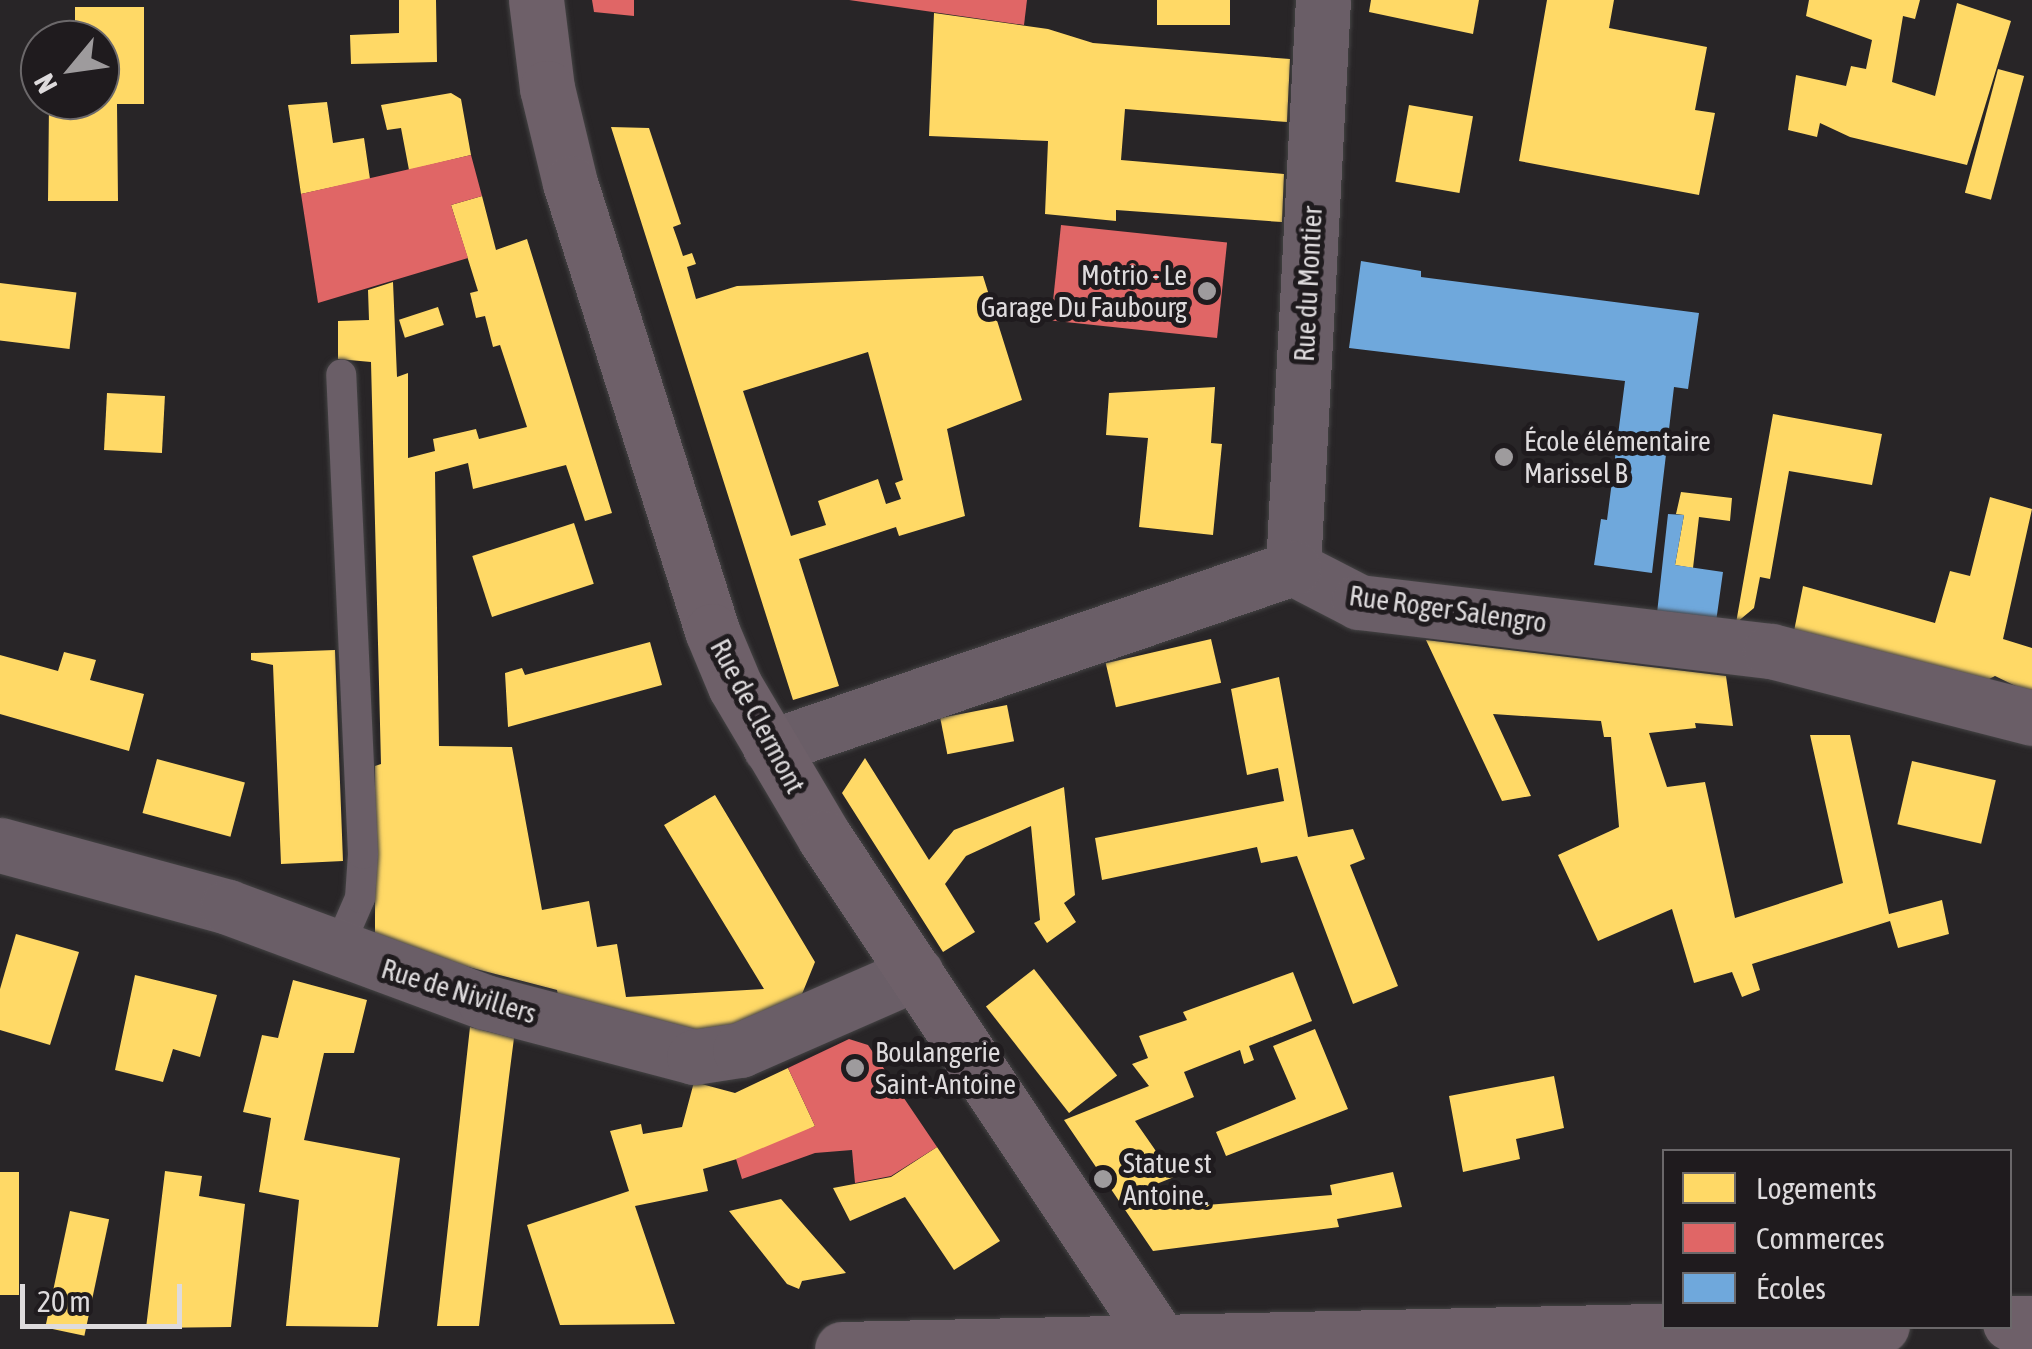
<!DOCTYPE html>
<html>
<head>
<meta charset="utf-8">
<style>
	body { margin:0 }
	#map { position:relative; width:2032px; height:1349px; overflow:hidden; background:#282527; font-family:"Asap Condensed",sans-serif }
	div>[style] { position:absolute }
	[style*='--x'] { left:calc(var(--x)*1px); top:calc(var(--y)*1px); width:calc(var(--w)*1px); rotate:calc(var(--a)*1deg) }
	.homes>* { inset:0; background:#ffd966; transform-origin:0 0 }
	.shops>* { inset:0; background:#e06666; transform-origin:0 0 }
	.schools>* { inset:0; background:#6fa8dc }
	.roads { filter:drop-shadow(0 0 2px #444344) drop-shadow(0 0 2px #444344) }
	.lane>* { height:30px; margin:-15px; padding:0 15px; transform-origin:15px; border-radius:15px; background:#6a5e67 }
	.street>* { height:55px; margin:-27.5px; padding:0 27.5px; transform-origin:27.5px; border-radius:27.5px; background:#6a5e67 }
	.secondary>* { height:55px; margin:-27.5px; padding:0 27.5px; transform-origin:27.5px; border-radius:27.5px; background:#6e6069 }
	.dots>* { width:28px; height:28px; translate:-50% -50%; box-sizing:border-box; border:5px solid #1f1b1e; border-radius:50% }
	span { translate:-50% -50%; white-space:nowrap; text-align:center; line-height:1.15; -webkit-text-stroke:10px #1f1b1e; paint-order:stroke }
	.poi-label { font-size:28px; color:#dedbdd }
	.right { translate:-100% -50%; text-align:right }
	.left { translate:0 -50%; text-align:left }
	.street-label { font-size:28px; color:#dedbdd }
	.legend { position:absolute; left:1662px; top:1149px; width:350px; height:180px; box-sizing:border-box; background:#1f1b1e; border:2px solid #6b686a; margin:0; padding:12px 18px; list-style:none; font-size:30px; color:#dedbdd }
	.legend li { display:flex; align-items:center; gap:20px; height:50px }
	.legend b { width:50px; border:2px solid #6b686a }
	.north { position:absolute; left:20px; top:20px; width:100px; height:100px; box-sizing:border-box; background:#1f1b1e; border:2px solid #6b686a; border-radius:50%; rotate:241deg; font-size:28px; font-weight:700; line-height:40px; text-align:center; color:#dedbdd }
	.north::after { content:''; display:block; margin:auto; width:35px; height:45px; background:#9e9b9d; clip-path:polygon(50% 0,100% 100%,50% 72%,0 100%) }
	.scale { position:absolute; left:20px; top:1284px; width:162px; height:45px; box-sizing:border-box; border:5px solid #dedbdd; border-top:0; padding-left:12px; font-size:30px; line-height:35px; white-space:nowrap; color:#dedbdd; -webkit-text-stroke:8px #1f1b1e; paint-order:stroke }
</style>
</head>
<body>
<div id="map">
	<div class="homes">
		<div style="clip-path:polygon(399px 0,436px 0,437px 62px,351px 64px,350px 35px,399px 33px)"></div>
		<div style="left:1157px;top:0;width:73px;height:25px"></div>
		<div style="clip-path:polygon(1371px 0,1479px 0,1473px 34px,1369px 12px)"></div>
		<div style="clip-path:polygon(1547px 0,1614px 0,1609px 28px,1707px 47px,1695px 110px,1715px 113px,1699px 195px,1519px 161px)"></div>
		<div style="clip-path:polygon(1809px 0,1920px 0,1915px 19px,1903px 16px,1892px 82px,1935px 96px,1957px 3px,2011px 21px,1967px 165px,1850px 137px,1820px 123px,1817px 137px,1788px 130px,1796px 75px,1846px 86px,1851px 66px,1866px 69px,1872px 40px,1806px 16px)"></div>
		<div style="clip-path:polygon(75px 7px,144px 7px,144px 104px,117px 104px,118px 201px,48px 201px,49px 103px,100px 100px,100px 40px,75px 40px)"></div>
		<div style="clip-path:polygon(934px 13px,1048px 29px,1093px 43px,1290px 59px,1287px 122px,1125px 109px,1121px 160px,1284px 174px,1282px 222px,1116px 210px,1116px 221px,1045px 214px,1048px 141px,929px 136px)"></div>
		<div style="left:1998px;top:69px;width:27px;height:128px;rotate:15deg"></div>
		<div style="clip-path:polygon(451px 93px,461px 99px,471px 155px,409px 170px,401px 128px,387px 130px,381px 105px)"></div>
		<div style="clip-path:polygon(327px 102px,333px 143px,364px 138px,370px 179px,301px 194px,288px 105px)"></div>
		<div style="left:1409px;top:105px;width:65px;height:78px;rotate:10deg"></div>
		<div style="clip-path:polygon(evenodd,611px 127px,649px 128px,681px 224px,673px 227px,678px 241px,683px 256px,692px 253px,696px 264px,687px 267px,696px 299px,737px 286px,983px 276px,1022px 400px,947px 429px,965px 516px,899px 536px,896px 527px,799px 559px,839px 686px,793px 700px,611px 127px,868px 352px,903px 480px,895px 483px,901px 499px,886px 504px,878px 479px,818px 501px,826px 525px,791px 536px,743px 391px,868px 352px)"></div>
		<div style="clip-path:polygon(482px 196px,496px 250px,527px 239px,612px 513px,585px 521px,566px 465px,473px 489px,468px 463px,435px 472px,439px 746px,512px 747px,542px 910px,589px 901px,597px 947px,617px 944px,626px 997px,764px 989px,664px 825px,715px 795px,815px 962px,800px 999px,722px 1035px,560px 1006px,557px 990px,375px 943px,375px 766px,381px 764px,371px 362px,338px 359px,338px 321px,369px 320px,368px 290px,393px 282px,397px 377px,408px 373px,408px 458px,435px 451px,433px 439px,476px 429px,479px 439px,527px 427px,500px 345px,493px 347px,485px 316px,476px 318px,470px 293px,478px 291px,451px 205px)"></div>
		<div style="left:0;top:283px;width:77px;height:57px;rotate:7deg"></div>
		<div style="left:438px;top:307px;width:19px;height:41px;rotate:72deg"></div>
		<div style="clip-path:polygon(1215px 387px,1211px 443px,1222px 444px,1213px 535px,1139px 527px,1148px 438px,1106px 435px,1109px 393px)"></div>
		<div style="left:107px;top:393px;width:58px;height:57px;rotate:3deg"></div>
		<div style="clip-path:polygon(1773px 414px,1882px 434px,1872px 485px,1789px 471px,1770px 579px,1760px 577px,1754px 608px,1736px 623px)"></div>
		<div style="clip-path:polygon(1681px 492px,1732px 498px,1730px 521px,1699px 517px,1693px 568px,1675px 565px,1684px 515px,1676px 514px)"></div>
		<div style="clip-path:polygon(1990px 497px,2032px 509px,2003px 639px,2032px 648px,2032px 694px,1995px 676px,1985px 681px,1794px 631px,1803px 586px,1935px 623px,1950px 571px,1970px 576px)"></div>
		<div style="left:574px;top:523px;width:64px;height:107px;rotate:72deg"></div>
		<div style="left:1211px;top:639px;width:45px;height:108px;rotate:77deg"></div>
		<div style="clip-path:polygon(1426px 640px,1726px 676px,1733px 726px,1695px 723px,1696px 728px,1649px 733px,1667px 787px,1705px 782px,1735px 918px,1843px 883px,1810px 735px,1850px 735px,1889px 914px,1942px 900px,1949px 934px,1898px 948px,1890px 921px,1752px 964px,1760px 990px,1742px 997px,1732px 972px,1694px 983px,1672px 909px,1598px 941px,1558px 855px,1619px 827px,1611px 737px,1604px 737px,1601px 721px,1493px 714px,1531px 796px,1502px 801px)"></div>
		<div style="clip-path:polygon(650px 642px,662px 685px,508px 727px,505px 673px,522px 668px,525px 675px)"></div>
		<div style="clip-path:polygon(335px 650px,343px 861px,281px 864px,273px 665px,251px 660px,251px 653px)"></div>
		<div style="clip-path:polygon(64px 652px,96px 660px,90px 680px,144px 694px,129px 751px,0 714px,0 655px,58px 671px)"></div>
		<div style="clip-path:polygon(1279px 677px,1308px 837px,1353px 829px,1365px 859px,1350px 865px,1398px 986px,1353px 1004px,1297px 856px,1261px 863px,1257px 847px,1102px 880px,1095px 838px,1284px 801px,1278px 768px,1247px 775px,1231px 689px)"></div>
		<div style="left:1007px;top:705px;width:37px;height:68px;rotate:79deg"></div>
		<div style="clip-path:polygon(865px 758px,929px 860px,954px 830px,1064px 787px,1075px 895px,1064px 903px,1076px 922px,1047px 943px,1034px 923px,1040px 920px,1031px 826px,966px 856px,945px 884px,975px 932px,943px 952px,842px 793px)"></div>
		<div style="left:157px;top:759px;width:91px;height:56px;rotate:15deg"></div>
		<div style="left:1912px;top:761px;width:86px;height:65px;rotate:13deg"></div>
		<div style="clip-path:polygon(16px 934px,79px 952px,50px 1045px,0 1030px,0 989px)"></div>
		<div style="left:1034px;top:969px;width:135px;height:61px;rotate:52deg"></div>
		<div style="clip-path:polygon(1293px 972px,1312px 1021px,1249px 1046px,1254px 1060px,1244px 1064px,1240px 1050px,1184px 1072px,1194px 1097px,1135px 1121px,1174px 1177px,1154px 1185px,1169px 1208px,1332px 1195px,1330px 1185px,1393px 1172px,1402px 1207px,1337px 1219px,1339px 1227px,1153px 1251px,1064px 1120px,1149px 1086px,1132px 1064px,1148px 1058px,1139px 1036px,1187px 1020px,1183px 1012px)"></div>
		<div style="clip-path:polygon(135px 975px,217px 995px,200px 1057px,173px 1049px,163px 1082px,115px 1070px)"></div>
		<div style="clip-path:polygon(293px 980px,367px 1000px,354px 1053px,324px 1053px,304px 1140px,400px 1158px,378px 1327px,286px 1326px,299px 1200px,259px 1192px,271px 1118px,243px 1112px,262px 1035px,278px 1038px)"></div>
		<div style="clip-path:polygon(470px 1027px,514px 1038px,509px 1077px,479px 1326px,437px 1326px)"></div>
		<div style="clip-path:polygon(1315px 1029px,1348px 1109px,1226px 1156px,1216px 1132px,1296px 1099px,1273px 1046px)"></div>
		<div style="clip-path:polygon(788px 1068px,815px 1126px,771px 1149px,703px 1169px,708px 1191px,635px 1206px,675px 1324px,560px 1325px,527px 1225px,629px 1191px,610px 1131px,641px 1124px,643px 1134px,682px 1127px,694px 1082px,735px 1093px)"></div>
		<div style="clip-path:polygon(1554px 1076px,1564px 1128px,1516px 1139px,1520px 1159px,1463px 1172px,1449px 1096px)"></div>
		<div style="clip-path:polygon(937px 1147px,1000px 1241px,954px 1270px,905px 1197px,850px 1221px,833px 1188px,891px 1177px)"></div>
		<div style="clip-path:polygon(165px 1171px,202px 1176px,199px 1196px,245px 1204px,231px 1327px,146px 1328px)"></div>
		<div style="left:19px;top:1172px;width:123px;height:19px;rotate:90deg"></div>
		<div style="clip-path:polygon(781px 1199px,846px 1273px,802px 1281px,799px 1289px,787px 1284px,729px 1211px)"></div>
		<div style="left:70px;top:1211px;width:40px;height:119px;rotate:12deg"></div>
	</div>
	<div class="shops">
		<div style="clip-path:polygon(592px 0,634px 0,634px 16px,594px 12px)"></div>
		<div style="clip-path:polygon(849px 0,1027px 0,1024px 25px)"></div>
		<div style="clip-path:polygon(471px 155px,482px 196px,451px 205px,468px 258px,318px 303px,301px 194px)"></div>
		<div style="left:1061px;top:225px;width:167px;height:96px;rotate:6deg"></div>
		<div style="clip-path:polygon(849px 1039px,868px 1045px,937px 1147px,891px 1176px,855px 1183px,852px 1150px,815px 1153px,742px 1179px,736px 1159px,815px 1126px,788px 1068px)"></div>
	</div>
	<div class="schools">
		<div style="clip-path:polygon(1361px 261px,1421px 271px,1421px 277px,1699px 313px,1688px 389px,1674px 387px,1652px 573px,1594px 565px,1601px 519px,1607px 520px,1625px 381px,1349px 348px)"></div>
		<div style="clip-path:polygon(1668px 514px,1684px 515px,1675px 565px,1723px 572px,1716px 622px,1657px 613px)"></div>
	</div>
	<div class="roads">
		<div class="lane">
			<div style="--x:337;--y:951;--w:58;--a:-66.5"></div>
			<div style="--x:360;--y:898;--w:44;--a:-86.1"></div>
			<div style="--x:363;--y:854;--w:480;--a:-92.6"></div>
		</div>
		<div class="street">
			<div style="--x:1293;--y:568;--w:74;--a:27.3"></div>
			<div style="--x:1359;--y:602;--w:415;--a:6.8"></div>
			<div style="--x:1771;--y:651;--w:269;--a:14.4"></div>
			<div style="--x:1293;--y:568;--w:569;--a:-86.98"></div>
			<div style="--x:770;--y:747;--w:553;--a:-18.89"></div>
			<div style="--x:0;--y:845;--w:236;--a:15.2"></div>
			<div style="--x:228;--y:907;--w:274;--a:20.3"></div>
			<div style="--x:485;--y:1002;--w:216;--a:14.7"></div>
			<div style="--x:694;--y:1057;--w:47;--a:-8.7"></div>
			<div style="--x:740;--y:1050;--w:192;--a:-23.6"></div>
		</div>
		<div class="secondary">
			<div style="--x:536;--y:0;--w:89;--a:82.9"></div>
			<div style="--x:547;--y:88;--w:98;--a:76.4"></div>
			<div style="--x:570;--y:183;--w:470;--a:72.4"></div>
			<div style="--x:712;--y:631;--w:60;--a:67.3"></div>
			<div style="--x:735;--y:686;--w:177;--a:59.4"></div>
			<div style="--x:825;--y:838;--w:614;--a:56.36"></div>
			<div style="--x:2010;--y:1323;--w:22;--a:0"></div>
			<div style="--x:842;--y:1349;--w:1040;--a:-1.27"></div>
		</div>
	</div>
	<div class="dots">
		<div style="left:1207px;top:291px;background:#9e9b9d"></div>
		<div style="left:1504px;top:457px;background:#9e9b9d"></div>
		<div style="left:855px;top:1068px;background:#9e9b9d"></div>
		<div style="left:1103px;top:1179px;background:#9e9b9d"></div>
	</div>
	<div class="poi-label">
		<span class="right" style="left:1187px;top:291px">Motrio - Le<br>Garage Du Faubourg</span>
		<span class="left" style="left:1524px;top:457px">École élémentaire<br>Marissel B</span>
		<span class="left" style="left:875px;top:1068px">Boulangerie<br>Saint-Antoine</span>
		<span class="left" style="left:1123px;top:1179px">Statue st<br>Antoine.</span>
	</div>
	<div class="street-label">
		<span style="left:1308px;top:284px;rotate:-87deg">Rue du Montier</span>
		<span style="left:1448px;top:609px;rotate:8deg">Rue Roger Salengro</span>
		<span style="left:758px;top:716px;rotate:62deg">Rue de Clermont</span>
		<span style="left:459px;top:991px;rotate:17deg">Rue de Nivillers</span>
	</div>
	<ul class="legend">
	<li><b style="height:28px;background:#ffd966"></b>Logements</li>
	<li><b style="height:28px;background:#e06666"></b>Commerces</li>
	<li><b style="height:28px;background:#6fa8dc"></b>Écoles</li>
	</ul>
	<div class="north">N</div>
	<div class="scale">20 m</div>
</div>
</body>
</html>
